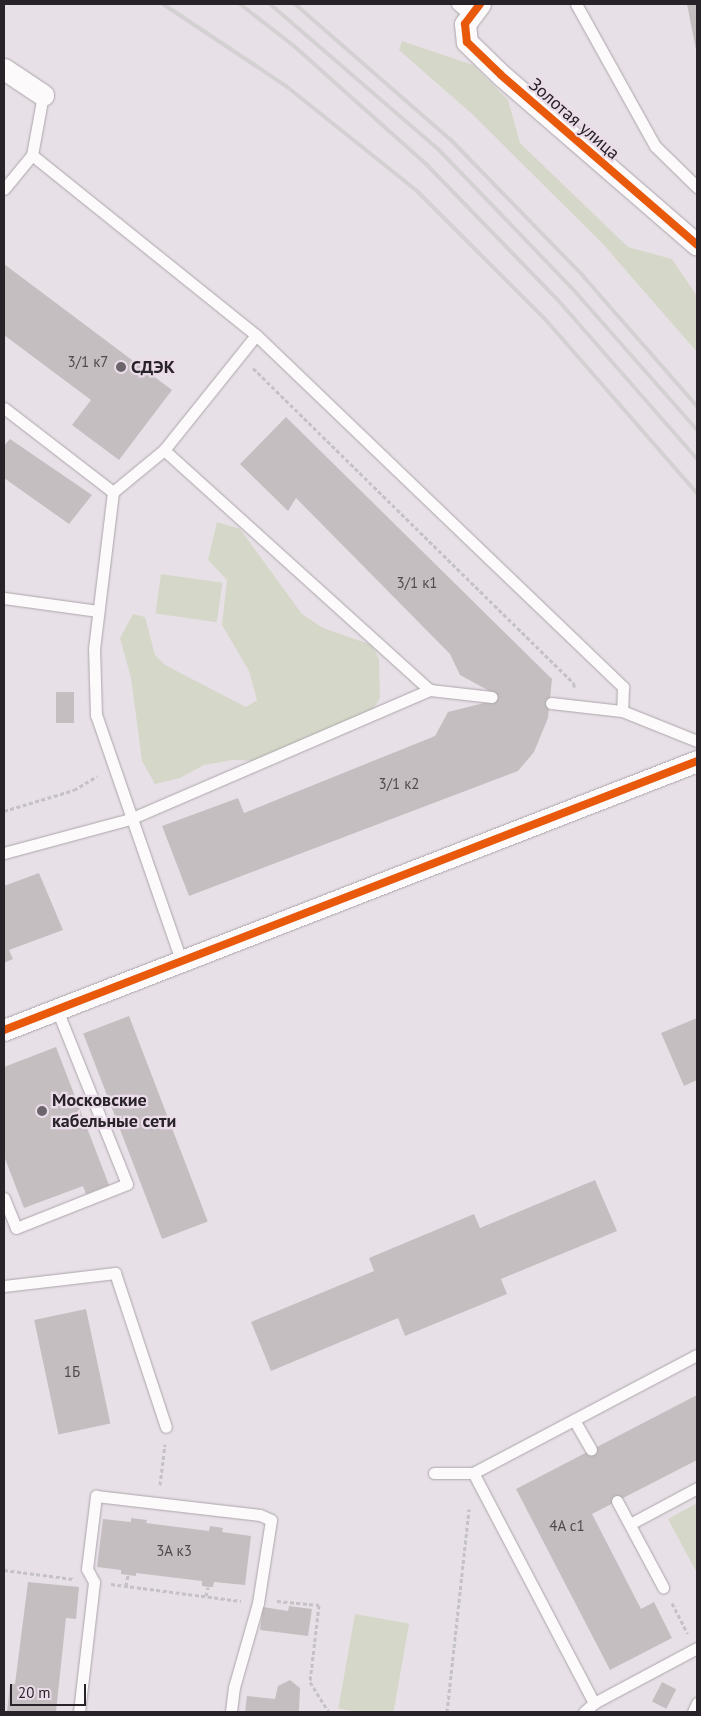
<!DOCTYPE html>
<html>
<head>
<meta charset="utf-8">
<style>
	body { margin:0 }
	#map { position:relative; width:701px; height:1716px; overflow:hidden; background:#e8e0e7; font-family:"PT Sans",sans-serif }
	div>[style] { position:absolute }
	[style*='--x'] { left:calc(var(--x)*1px); top:calc(var(--y)*1px); width:calc(var(--w)*1px); rotate:calc(var(--a)*1deg) }
	.green>* { inset:0; background:#d5d8c9; transform-origin:0 0 }
	.building>* { inset:0; background:#c5bec0; transform-origin:0 0 }
	.path>* { height:3px; margin-top:-1.5px; transform-origin:0; background:repeating-linear-gradient(90deg,#c4c2c4 0 4px,transparent 0 6.5px) }
	.roads { filter:drop-shadow(0 0 1px #aba5aa) drop-shadow(0 0 1px #aba5aa) }
	.service>* { height:11px; margin:-5.5px; padding:0 5.5px; transform-origin:5.5px; border-radius:5.5px; background:#fcfafb }
	.minor>* { height:21px; margin:-10.5px; padding:0 10.5px; transform-origin:10.5px; border-radius:10.5px; background:#fcfafb }
	.rail>* { height:4px; margin:-2px; padding:0 2px; transform-origin:2px; border-radius:2px; background:#d4d1d3 }
	.cycleway>* { height:8px; margin:-4px; padding:0 4px; transform-origin:4px; border-radius:4px; background:#e8590c }
	.dots>* { width:14px; height:14px; translate:-50% -50%; box-sizing:border-box; border:2px solid #ebdcea; border-radius:50% }
	span { translate:-50% -50%; white-space:nowrap; text-align:center; line-height:1.15; -webkit-text-stroke:4.5px #ebdcea; paint-order:stroke }
	.number-label { font-size:15px; color:#4f4a4e }
	.number-label span { -webkit-text-stroke-width:0 }
	.street-label { font-size:18px; color:#282328 }
	.poi-label { font-size:18px; color:#282328; font-weight:700 }
	.left { translate:0 -50%; text-align:left }
	.frame { position:absolute; inset:0; border:5px solid #282328; pointer-events:none }
	.scale { position:absolute; left:10px; top:1684px; width:76px; height:22px; box-sizing:border-box; border:2px solid #282328; border-top:0; padding-left:6px; font-size:15px; line-height:18px; white-space:nowrap; color:#282328; -webkit-text-stroke:4px #ebdcea; paint-order:stroke }
</style>
</head>
<body>
<div id="map">
	<div class="green">
		<div style="clip-path:polygon(402px 41px,473px 65px,508px 100px,520px 143px,628px 247px,672px 259px,697px 296px,697px 352px,602px 243px,471px 113px,399px 50px)"></div>
		<div style="clip-path:polygon(217px 522px,240px 529px,302px 614px,323px 628px,372px 645px,379px 659px,380px 698px,373px 709px,260px 761px,233px 760px,204px 765px,180px 778px,155px 784px,142px 761px,131px 678px,120px 638px,133px 614px,145px 617px,155px 655px,165px 665px,246px 707px,257px 700px,249px 671px,222px 625px,227px 580px,208px 560px)"></div>
		<div style="left:161px;top:574px;width:62px;height:40px;rotate:8deg"></div>
		<div style="clip-path:polygon(697px 1503px,697px 1573px,668px 1519px)"></div>
		<div style="left:355px;top:1614px;width:55px;height:96px;rotate:10deg"></div>
	</div>
	<div class="building">
		<div style="clip-path:polygon(687px 4px,697px 4px,697px 50px,696px 50px)"></div>
		<div style="clip-path:polygon(4px 264px,172px 390px,119px 460px,72px 425px,91px 400px,4px 335px)"></div>
		<div style="clip-path:polygon(286px 417px,552px 679px,548px 718px,534px 752px,518px 771px,189px 896px,162px 826px,238px 798px,244px 813px,435px 736px,448px 712px,492px 701px,493px 693px,460px 675px,450px 654px,296px 498px,288px 511px,240px 464px)"></div>
		<div style="clip-path:polygon(10px 439px,92px 495px,69px 524px,4px 478px,4px 446px)"></div>
		<div style="left:56px;top:692px;width:18px;height:31px"></div>
		<div style="clip-path:polygon(39px 873px,63px 930px,9px 950px,13px 959px,4px 963px,4px 886px)"></div>
		<div style="left:129px;top:1016px;width:220px;height:49px;rotate:69deg"></div>
		<div style="clip-path:polygon(697px 1018px,697px 1080px,684px 1086px,661px 1033px)"></div>
		<div style="clip-path:polygon(56px 1047px,109px 1185px,86px 1194px,83px 1186px,24px 1208px,4px 1156px,4px 1067px)"></div>
		<div style="clip-path:polygon(595px 1180px,617px 1231px,501px 1279px,507px 1294px,405px 1336px,398px 1318px,271px 1371px,251px 1322px,374px 1271px,369px 1258px,474px 1214px,480px 1228px)"></div>
		<div style="left:86px;top:1309px;width:117px;height:53px;rotate:78deg"></div>
		<div style="clip-path:polygon(697px 1395px,697px 1460px,592px 1514px,641px 1609px,654px 1602px,672px 1638px,610px 1670px,516px 1489px)"></div>
		<div style="clip-path:polygon(131px 1518px,147px 1520px,146px 1523px,209px 1531px,210px 1526px,223px 1528px,222px 1532px,251px 1536px,245px 1585px,214px 1582px,213px 1587px,208px 1587px,202px 1586px,202px 1581px,136px 1573px,136px 1576px,128px 1575px,121px 1574px,121px 1570px,97px 1567px,103px 1519px,131px 1522px)"></div>
		<div style="clip-path:polygon(28px 1582px,79px 1587px,76px 1619px,66px 1618px,56px 1712px,7px 1712px,10px 1684px,15px 1684px)"></div>
		<div style="clip-path:polygon(289px 1606px,312px 1609px,308px 1636px,260px 1630px,263px 1607px,288px 1611px)"></div>
		<div style="clip-path:polygon(290px 1680px,300px 1688px,299px 1712px,245px 1712px,247px 1696px,275px 1699px,278px 1686px)"></div>
		<div style="left:662px;top:1682px;width:16px;height:22px;rotate:27deg"></div>
	</div>
	<div class="path">
		<div style="--x:253;--y:368;--w:450;--a:44.5"></div>
		<div style="--x:574;--y:683;--w:4;--a:90"></div>
		<div style="--x:4;--y:811;--w:73;--a:-16.7"></div>
		<div style="--x:74;--y:790;--w:27;--a:-31"></div>
		<div style="--x:160;--y:1485;--w:41;--a:-83"></div>
		<div style="--x:4;--y:1570;--w:70;--a:7.4"></div>
		<div style="--x:111;--y:1584;--w:131;--a:7.5"></div>
		<div style="--x:126;--y:1586;--w:11;--a:-80"></div>
		<div style="--x:206;--y:1596;--w:9;--a:-77"></div>
		<div style="--x:277;--y:1601;--w:42;--a:5.4"></div>
		<div style="--x:319;--y:1605;--w:78;--a:96.7"></div>
		<div style="--x:310;--y:1682;--w:36;--a:58"></div>
		<div style="--x:672;--y:1603;--w:34;--a:63"></div>
		<div style="--x:447;--y:1712;--w:204;--a:-83.8"></div>
	</div>
	<div class="roads">
		<div class="service">
			<div style="--x:457;--y:4;--w:17;--a:40"></div>
			<div style="--x:576;--y:4;--w:162;--a:60.9"></div>
			<div style="--x:655;--y:146;--w:59;--a:44.3"></div>
			<div style="--x:43;--y:95;--w:61;--a:100.4"></div>
			<div style="--x:32;--y:155;--w:287;--a:38.8"></div>
			<div style="--x:256;--y:335;--w:509;--a:43.8"></div>
			<div style="--x:623;--y:687;--w:24;--a:92"></div>
			<div style="--x:4;--y:189;--w:44;--a:-50.5"></div>
			<div style="--x:4;--y:408;--w:138;--a:37.6"></div>
			<div style="--x:164;--y:450;--w:358;--a:42.1"></div>
			<div style="--x:4;--y:598;--w:95;--a:7.9"></div>
			<div style="--x:551;--y:703;--w:71;--a:6.4"></div>
			<div style="--x:622;--y:711;--w:81;--a:21.8"></div>
			<div style="--x:4;--y:853;--w:131;--a:-15.1"></div>
			<div style="--x:130;--y:819;--w:327;--a:-23.3"></div>
			<div style="--x:430;--y:690;--w:62;--a:6.4"></div>
			<div style="--x:182;--y:963;--w:262;--a:-109.1"></div>
			<div style="--x:96;--y:715;--w:66;--a:-91.7"></div>
			<div style="--x:94;--y:649;--w:158;--a:-83.1"></div>
			<div style="--x:113;--y:492;--w:66;--a:-39.5"></div>
			<div style="--x:164;--y:450;--w:147;--a:-51.3"></div>
			<div style="--x:4;--y:1198;--w:32;--a:68"></div>
			<div style="--x:16;--y:1228;--w:119;--a:-21.6"></div>
			<div style="--x:127;--y:1184;--w:188;--a:-111.9"></div>
			<div style="--x:4;--y:1286;--w:112;--a:-6.7"></div>
			<div style="--x:115;--y:1273;--w:162;--a:71.7"></div>
			<div style="--x:574;--y:1420;--w:34;--a:60"></div>
			<div style="--x:434;--y:1473;--w:39;--a:0"></div>
			<div style="--x:617;--y:1501;--w:98;--a:61.9"></div>
			<div style="--x:630;--y:1524;--w:76;--a:-28.2"></div>
			<div style="--x:594;--y:1703;--w:260;--a:-117.7"></div>
			<div style="--x:473;--y:1473;--w:253;--a:-27.8"></div>
			<div style="--x:79;--y:1712;--w:131;--a:-83.4"></div>
			<div style="--x:94;--y:1582;--w:15;--a:-118"></div>
			<div style="--x:87;--y:1569;--w:74;--a:-83"></div>
			<div style="--x:96;--y:1496;--w:165;--a:6.6"></div>
			<div style="--x:260;--y:1515;--w:12;--a:24"></div>
			<div style="--x:271;--y:1520;--w:84;--a:98.9"></div>
			<div style="--x:258;--y:1603;--w:87;--a:105.9"></div>
			<div style="--x:234;--y:1687;--w:25;--a:97"></div>
			<div style="--x:584;--y:1712;--w:13;--a:-42"></div>
			<div style="--x:594;--y:1703;--w:117;--a:-28.1"></div>
			<div style="--x:693;--y:1712;--w:10;--a:-66"></div>
		</div>
		<div class="minor">
			<div style="--x:480;--y:4;--w:25;--a:127"></div>
			<div style="--x:465;--y:24;--w:18;--a:84"></div>
			<div style="--x:467;--y:42;--w:47;--a:44.1"></div>
			<div style="--x:501;--y:75;--w:259;--a:40.9"></div>
			<div style="--x:4;--y:69;--w:47;--a:33.7"></div>
			<div style="--x:4;--y:1030;--w:743;--a:-21.21"></div>
		</div>
	</div>
	<div class="rail">
		<div style="--x:163;--y:4;--w:148;--a:33.7"></div>
		<div style="--x:286;--y:86;--w:168;--a:38.7"></div>
		<div style="--x:417;--y:191;--w:181;--a:45"></div>
		<div style="--x:545;--y:319;--w:231;--a:48.9"></div>
		<div style="--x:240;--y:4;--w:68;--a:37.9"></div>
		<div style="--x:294;--y:46;--w:177;--a:41.8"></div>
		<div style="--x:426;--y:164;--w:188;--a:45.9"></div>
		<div style="--x:557;--y:299;--w:213;--a:48.8"></div>
		<div style="--x:270;--y:4;--w:223;--a:40.8"></div>
		<div style="--x:439;--y:150;--w:190;--a:46.1"></div>
		<div style="--x:571;--y:287;--w:191;--a:48.6"></div>
		<div style="--x:295;--y:4;--w:206;--a:41.1"></div>
		<div style="--x:450;--y:139;--w:191;--a:45.8"></div>
		<div style="--x:583;--y:276;--w:173;--a:48.8"></div>
	</div>
	<div class="cycleway">
		<div style="--x:480;--y:4;--w:25;--a:127"></div>
		<div style="--x:465;--y:24;--w:18;--a:84"></div>
		<div style="--x:467;--y:42;--w:47;--a:44.1"></div>
		<div style="--x:501;--y:75;--w:259;--a:40.9"></div>
		<div style="--x:4;--y:1030;--w:743;--a:-21.21"></div>
	</div>
	<div class="dots">
		<div style="left:121px;top:367px;background:#6b656b"></div>
		<div style="left:42px;top:1111px;background:#6b656b"></div>
	</div>
	<div class="number-label">
		<span style="left:88px;top:362px">3/1 к7</span>
		<span style="left:417px;top:583px">3/1 к1</span>
		<span style="left:399px;top:784px">3/1 к2</span>
		<span style="left:72px;top:1372px">1Б</span>
		<span style="left:567px;top:1526px">4А с1</span>
		<span style="left:174px;top:1551px">3А к3</span>
	</div>
	<div class="street-label">
		<span style="left:574px;top:119px;rotate:41deg">Золотая улица</span>
	</div>
	<div class="poi-label">
		<span class="left" style="left:131px;top:367px">СДЭК</span>
		<span class="left" style="left:52px;top:1111px">Московские<br>кабельные сети</span>
	</div>
	<div class="frame"></div>
	<div class="scale">20 m</div>
</div>
</body>
</html>
